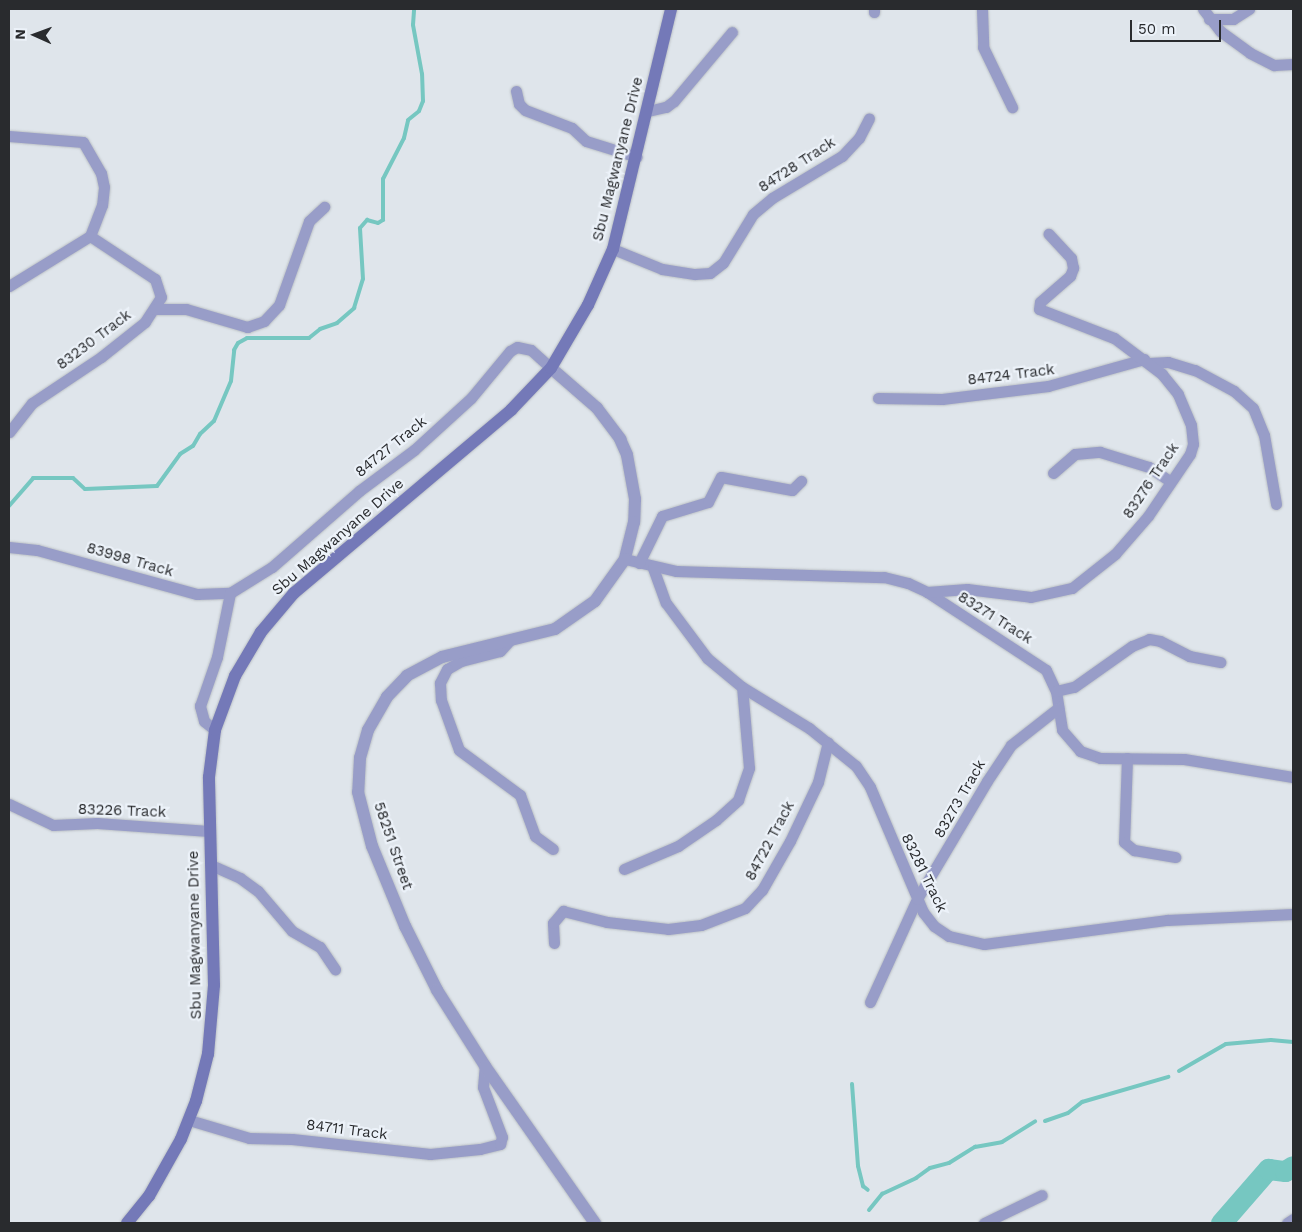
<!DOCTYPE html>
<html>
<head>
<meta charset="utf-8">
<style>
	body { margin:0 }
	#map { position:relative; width:1302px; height:1232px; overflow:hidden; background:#dfe5eb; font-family:"Work Sans",sans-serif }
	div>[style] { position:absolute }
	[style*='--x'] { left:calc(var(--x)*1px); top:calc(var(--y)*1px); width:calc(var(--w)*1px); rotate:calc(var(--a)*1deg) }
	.stream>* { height:4px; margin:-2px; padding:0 2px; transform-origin:2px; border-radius:2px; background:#76c7c1 }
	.river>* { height:21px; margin:-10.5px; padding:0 10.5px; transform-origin:10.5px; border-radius:10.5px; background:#76c7c1 }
	.roads { filter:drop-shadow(0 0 1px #bbc0c5) drop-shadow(0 0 1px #bbc0c5) }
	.minor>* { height:11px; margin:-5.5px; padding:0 5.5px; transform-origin:5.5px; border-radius:5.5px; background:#989dc8 }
	.tertiary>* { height:12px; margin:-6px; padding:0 6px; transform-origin:6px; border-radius:6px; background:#989dc8 }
	.secondary>* { height:12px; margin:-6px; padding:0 6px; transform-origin:6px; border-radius:6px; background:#7479b8 }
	span { translate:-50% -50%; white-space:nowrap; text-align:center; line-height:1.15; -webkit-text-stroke:4.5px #ecf2f9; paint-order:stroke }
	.street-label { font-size:15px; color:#292b2e }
	.frame { position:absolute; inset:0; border:10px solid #292b2e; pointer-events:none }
	.north { position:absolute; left:10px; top:10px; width:50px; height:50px; -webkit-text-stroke:4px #ecf2f9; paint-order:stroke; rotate:272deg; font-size:14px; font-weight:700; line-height:20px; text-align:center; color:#292b2e }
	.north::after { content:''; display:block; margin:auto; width:18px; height:22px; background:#292b2e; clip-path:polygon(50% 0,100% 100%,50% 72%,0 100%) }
	.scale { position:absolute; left:1130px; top:20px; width:91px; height:22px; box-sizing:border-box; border:2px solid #292b2e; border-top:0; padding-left:6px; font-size:15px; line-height:18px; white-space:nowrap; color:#292b2e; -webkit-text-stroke:4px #ecf2f9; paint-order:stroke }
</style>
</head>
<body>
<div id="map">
	<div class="stream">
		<div style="--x:9;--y:506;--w:37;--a:-49"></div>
		<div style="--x:33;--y:478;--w:40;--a:0"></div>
		<div style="--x:73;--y:478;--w:16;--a:43"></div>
		<div style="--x:85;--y:489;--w:72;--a:-2.4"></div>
		<div style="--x:157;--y:486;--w:39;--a:-54"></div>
		<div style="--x:180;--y:454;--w:15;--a:-32"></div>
		<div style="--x:193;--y:446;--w:14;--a:-60"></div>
		<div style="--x:200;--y:434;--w:19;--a:-43"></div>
		<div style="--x:214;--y:421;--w:43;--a:-67"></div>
		<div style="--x:231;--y:381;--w:31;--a:-84"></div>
		<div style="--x:234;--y:350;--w:8;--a:-60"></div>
		<div style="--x:238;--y:343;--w:10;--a:-29"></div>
		<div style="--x:247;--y:338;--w:62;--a:0"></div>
		<div style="--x:309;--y:338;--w:14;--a:-39"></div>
		<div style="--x:320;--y:329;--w:18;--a:-19"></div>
		<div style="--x:337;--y:323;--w:23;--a:-41"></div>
		<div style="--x:354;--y:308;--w:30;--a:-73"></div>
		<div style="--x:363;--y:279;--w:51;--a:-93.4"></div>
		<div style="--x:360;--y:228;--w:11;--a:-49"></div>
		<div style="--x:367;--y:220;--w:11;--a:15"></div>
		<div style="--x:378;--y:223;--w:6;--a:-31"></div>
		<div style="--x:383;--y:220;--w:41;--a:-90"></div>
		<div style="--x:383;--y:179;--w:46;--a:-62.9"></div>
		<div style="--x:404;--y:138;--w:18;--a:-77"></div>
		<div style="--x:408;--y:120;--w:14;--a:-39"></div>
		<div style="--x:419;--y:111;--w:11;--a:-68"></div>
		<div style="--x:423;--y:101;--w:27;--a:-92"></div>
		<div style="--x:422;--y:74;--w:50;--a:-100.4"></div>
		<div style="--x:413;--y:25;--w:16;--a:-86"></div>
		<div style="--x:1179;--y:1071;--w:54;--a:-29.9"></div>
		<div style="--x:1226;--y:1044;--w:45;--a:-5.1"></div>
		<div style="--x:1271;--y:1040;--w:22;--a:5"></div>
		<div style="--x:852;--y:1084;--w:82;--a:85.8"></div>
		<div style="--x:858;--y:1166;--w:21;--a:76"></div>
		<div style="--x:863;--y:1186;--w:6;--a:39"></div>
		<div style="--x:1045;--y:1121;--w:24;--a:-19"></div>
		<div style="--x:1068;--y:1113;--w:18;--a:-38"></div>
		<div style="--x:1082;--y:1102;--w:90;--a:-16.2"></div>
		<div style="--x:869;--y:1210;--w:21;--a:-51"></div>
		<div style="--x:882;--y:1194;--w:38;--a:-25"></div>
		<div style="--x:916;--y:1178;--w:17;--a:-36"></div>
		<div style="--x:930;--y:1168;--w:20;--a:-15"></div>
		<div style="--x:949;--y:1163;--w:31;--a:-32"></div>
		<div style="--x:975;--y:1147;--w:27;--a:-10"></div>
		<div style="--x:1002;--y:1142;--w:39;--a:-32"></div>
	</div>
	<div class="river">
		<div style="--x:1221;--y:1223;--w:72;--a:-49"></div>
		<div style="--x:1268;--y:1169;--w:17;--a:7"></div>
		<div style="--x:1285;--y:1171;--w:9;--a:-32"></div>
	</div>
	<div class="roads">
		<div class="minor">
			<div style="--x:874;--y:9;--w:3;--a:90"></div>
			<div style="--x:982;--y:9;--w:38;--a:88"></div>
			<div style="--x:983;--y:47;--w:67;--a:64.2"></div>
			<div style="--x:1203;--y:9;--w:28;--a:52"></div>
			<div style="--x:1220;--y:31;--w:37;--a:36"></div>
			<div style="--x:1250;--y:53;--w:27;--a:27"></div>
			<div style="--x:1274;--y:65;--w:19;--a:-3"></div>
			<div style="--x:1209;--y:19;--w:24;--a:0"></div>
			<div style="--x:1233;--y:19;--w:19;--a:-32"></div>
			<div style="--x:516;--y:91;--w:13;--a:77"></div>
			<div style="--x:519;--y:104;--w:8;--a:45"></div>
			<div style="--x:525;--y:110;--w:50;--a:21"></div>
			<div style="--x:572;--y:128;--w:19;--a:43"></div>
			<div style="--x:586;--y:141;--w:53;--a:17.4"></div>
			<div style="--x:648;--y:111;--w:18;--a:-13"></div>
			<div style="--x:666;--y:107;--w:10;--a:-37"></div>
			<div style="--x:674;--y:101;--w:90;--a:-50"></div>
			<div style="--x:9;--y:136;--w:74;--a:4.6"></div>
			<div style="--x:83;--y:142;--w:36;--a:60"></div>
			<div style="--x:101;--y:173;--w:14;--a:78"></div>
			<div style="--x:104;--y:187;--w:18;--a:96"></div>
			<div style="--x:102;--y:205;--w:33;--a:111"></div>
			<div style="--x:613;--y:249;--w:53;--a:22.2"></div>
			<div style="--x:662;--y:269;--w:33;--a:9"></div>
			<div style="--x:695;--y:274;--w:15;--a:-4"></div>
			<div style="--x:710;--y:273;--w:16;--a:-38"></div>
			<div style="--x:723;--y:263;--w:57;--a:-58.5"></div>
			<div style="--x:753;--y:214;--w:25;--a:-40"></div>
			<div style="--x:772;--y:198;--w:82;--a:-31"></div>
			<div style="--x:842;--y:156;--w:25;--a:-47"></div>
			<div style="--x:859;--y:138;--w:22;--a:-63"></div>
			<div style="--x:9;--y:286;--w:95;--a:-31.7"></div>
			<div style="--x:90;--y:236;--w:78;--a:33.5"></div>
			<div style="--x:155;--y:279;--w:19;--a:72"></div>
			<div style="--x:161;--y:297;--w:30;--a:123"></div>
			<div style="--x:145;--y:322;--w:56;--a:141.5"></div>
			<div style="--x:101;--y:357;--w:83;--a:146.3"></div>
			<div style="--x:32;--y:403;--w:37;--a:128"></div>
			<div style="--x:155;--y:309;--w:31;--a:0"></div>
			<div style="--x:186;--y:309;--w:64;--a:16.4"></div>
			<div style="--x:247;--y:327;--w:18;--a:-19"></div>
			<div style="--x:264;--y:321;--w:22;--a:-47"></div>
			<div style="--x:279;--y:305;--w:89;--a:-70.3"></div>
			<div style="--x:309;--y:221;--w:21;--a:-43"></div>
			<div style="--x:1149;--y:363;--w:19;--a:-3"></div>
			<div style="--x:1168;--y:362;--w:28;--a:17"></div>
			<div style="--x:1195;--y:370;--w:44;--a:28.3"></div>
			<div style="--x:1234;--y:391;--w:25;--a:42"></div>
			<div style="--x:1253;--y:408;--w:29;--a:68"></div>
			<div style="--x:1264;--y:435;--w:70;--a:80.1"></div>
			<div style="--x:878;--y:398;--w:64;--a:0.9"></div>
			<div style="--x:942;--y:399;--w:107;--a:-7"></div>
			<div style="--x:1048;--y:386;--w:100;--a:-15.7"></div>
			<div style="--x:1053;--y:473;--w:29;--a:-41"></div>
			<div style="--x:1075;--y:454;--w:25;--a:-5"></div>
			<div style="--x:1100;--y:452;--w:51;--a:17"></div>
			<div style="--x:1149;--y:467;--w:25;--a:34"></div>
			<div style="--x:9;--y:547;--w:28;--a:6"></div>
			<div style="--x:37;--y:550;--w:166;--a:15.4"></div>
			<div style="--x:197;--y:594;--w:33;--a:-2"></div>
			<div style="--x:230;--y:593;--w:49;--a:-31.8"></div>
			<div style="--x:272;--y:567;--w:116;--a:-41.1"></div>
			<div style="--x:359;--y:491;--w:69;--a:-36.7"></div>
			<div style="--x:414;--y:450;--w:77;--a:-42.4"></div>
			<div style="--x:471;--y:398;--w:61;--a:-50.3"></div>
			<div style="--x:510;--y:351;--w:8;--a:-30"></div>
			<div style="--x:517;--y:347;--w:14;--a:12"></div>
			<div style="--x:531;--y:350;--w:27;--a:42"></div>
			<div style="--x:625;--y:559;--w:52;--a:13.2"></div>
			<div style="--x:676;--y:571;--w:208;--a:1.7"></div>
			<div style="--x:884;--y:577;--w:25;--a:14"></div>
			<div style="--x:908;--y:583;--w:21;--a:25"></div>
			<div style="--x:927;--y:592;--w:142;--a:33.2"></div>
			<div style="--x:1046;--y:670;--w:23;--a:65"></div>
			<div style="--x:1056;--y:691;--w:39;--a:81"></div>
			<div style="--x:1062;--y:730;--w:28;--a:49"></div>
			<div style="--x:1080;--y:751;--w:21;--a:19"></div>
			<div style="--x:1100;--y:758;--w:84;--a:0.7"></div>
			<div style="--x:1184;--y:759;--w:110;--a:9.4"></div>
			<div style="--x:639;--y:563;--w:52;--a:-63.9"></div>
			<div style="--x:662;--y:516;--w:48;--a:-16.9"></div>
			<div style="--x:708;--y:502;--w:28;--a:-63"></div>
			<div style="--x:721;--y:477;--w:72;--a:10.4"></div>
			<div style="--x:792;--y:490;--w:13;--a:-45"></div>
			<div style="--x:653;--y:568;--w:37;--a:70"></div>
			<div style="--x:666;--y:603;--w:69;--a:53.3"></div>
			<div style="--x:707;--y:658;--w:45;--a:39.6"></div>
			<div style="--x:742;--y:687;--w:79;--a:31.5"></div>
			<div style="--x:809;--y:728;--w:60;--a:39"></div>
			<div style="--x:856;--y:766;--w:25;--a:56"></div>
			<div style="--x:870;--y:787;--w:136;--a:67"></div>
			<div style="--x:923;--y:912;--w:18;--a:52"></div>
			<div style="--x:934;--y:926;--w:18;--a:34"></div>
			<div style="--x:949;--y:936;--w:36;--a:13"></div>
			<div style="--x:984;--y:944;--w:185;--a:-7.5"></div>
			<div style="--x:1167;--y:920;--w:126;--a:-2.7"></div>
			<div style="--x:927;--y:592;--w:40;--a:-4.3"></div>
			<div style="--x:967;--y:589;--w:64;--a:7.1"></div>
			<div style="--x:1031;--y:597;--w:42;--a:-12.4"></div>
			<div style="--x:1072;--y:588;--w:55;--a:-38.3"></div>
			<div style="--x:1115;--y:554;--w:50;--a:-49"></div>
			<div style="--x:1148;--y:516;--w:75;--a:-55.9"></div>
			<div style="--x:1190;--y:454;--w:10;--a:-73"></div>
			<div style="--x:1193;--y:444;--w:19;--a:-96"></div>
			<div style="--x:1191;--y:425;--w:34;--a:-113"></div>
			<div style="--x:1178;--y:394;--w:26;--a:-129"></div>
			<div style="--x:1162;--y:374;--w:60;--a:-143.1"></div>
			<div style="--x:1114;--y:338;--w:80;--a:-158.9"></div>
			<div style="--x:1039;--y:309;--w:7;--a:-82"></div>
			<div style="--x:1040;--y:302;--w:40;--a:-41"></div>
			<div style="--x:1070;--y:276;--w:9;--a:-69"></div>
			<div style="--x:1073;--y:268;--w:10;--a:-101"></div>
			<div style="--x:1071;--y:258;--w:33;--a:-133"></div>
			<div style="--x:510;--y:640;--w:15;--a:132"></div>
			<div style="--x:500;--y:651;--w:40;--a:165.6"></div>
			<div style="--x:461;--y:661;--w:16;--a:150"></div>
			<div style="--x:447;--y:669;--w:16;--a:117"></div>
			<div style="--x:440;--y:683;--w:17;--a:87"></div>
			<div style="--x:441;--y:700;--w:53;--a:70.2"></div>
			<div style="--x:459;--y:750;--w:76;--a:36.4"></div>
			<div style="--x:520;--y:795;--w:44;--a:69.9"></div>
			<div style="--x:535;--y:836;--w:22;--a:36"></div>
			<div style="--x:1056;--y:691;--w:18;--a:-13"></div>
			<div style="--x:1074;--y:687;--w:71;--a:-35.3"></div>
			<div style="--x:1132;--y:646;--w:18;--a:-22"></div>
			<div style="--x:1149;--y:639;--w:11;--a:10"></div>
			<div style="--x:1160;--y:641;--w:33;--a:27"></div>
			<div style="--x:1189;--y:656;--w:32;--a:11"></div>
			<div style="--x:215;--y:730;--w:14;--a:-141"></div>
			<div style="--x:204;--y:721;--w:16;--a:-105"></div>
			<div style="--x:200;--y:706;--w:52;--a:-70.9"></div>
			<div style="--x:217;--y:657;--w:65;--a:-78.5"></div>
			<div style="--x:1127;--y:758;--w:84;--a:92"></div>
			<div style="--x:1124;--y:842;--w:13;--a:39"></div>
			<div style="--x:1134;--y:850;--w:42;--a:9.7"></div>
			<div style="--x:9;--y:804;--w:49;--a:25.5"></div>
			<div style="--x:53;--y:825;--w:44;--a:-2.6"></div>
			<div style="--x:97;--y:823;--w:112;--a:4.1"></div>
			<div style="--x:211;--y:865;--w:32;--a:24"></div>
			<div style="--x:240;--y:878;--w:22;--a:36"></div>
			<div style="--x:258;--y:891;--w:52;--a:49.6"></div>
			<div style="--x:292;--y:931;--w:32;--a:30"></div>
			<div style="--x:320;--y:947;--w:27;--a:56"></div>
			<div style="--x:624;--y:869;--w:59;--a:-23.1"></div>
			<div style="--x:678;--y:846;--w:46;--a:-34.4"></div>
			<div style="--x:716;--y:820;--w:30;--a:-42"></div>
			<div style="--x:738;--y:800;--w:34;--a:-71"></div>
			<div style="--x:749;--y:768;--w:81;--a:-94.9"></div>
			<div style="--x:554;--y:943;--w:20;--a:-93"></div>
			<div style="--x:553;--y:923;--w:16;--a:-50"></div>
			<div style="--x:563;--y:911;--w:45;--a:14"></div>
			<div style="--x:607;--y:922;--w:61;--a:6.5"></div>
			<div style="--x:668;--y:929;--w:33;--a:-7"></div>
			<div style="--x:701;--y:925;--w:47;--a:-21.1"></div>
			<div style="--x:745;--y:908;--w:25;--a:-47"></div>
			<div style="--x:762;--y:890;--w:56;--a:-60.3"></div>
			<div style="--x:790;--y:841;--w:65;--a:-64.6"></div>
			<div style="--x:818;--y:782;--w:41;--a:-76"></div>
			<div style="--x:870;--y:1002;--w:113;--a:-65.5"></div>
			<div style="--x:917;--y:899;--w:137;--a:-59.3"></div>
			<div style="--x:987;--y:781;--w:43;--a:-56.3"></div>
			<div style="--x:1011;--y:745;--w:60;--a:-38.2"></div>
			<div style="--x:189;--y:1120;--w:63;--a:16.7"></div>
			<div style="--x:249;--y:1138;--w:43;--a:1.3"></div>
			<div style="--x:292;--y:1139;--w:139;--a:6.2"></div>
			<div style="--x:430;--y:1154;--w:50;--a:-5.7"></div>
			<div style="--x:480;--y:1149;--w:21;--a:-14"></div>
			<div style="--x:500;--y:1144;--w:7;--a:-74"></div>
			<div style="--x:502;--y:1137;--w:53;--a:-110.8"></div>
			<div style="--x:483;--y:1087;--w:21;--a:-85"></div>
			<div style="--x:984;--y:1223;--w:64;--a:-25.8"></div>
			<div style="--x:1287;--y:1223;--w:7;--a:-34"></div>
		</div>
		<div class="tertiary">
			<div style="--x:551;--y:368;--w:61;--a:41"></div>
			<div style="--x:597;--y:408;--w:39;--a:53"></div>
			<div style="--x:620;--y:439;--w:17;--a:66"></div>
			<div style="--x:627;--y:455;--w:45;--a:79.7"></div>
			<div style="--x:635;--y:499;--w:23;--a:92"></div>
			<div style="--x:634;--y:522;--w:38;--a:104"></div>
			<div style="--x:625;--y:559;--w:52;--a:125.5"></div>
			<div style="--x:595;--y:601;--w:49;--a:145"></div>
			<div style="--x:555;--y:629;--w:116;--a:166.1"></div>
			<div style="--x:442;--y:657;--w:40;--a:152"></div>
			<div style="--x:407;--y:676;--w:29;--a:134"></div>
			<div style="--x:387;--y:697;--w:38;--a:120"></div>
			<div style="--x:368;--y:730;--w:29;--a:106"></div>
			<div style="--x:360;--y:758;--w:34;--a:93"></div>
			<div style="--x:358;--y:792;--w:56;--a:75.5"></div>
			<div style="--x:372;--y:846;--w:87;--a:67.6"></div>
			<div style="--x:405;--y:926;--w:72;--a:63.4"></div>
			<div style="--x:437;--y:990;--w:90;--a:57.7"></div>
			<div style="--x:485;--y:1066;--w:192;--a:55"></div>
		</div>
		<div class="secondary">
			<div style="--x:127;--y:1223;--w:35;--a:-51"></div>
			<div style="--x:149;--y:1196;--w:65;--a:-60.7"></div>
			<div style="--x:181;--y:1139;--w:41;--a:-68.5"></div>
			<div style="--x:196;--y:1101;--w:49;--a:-75.7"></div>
			<div style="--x:208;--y:1054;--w:69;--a:-85"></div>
			<div style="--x:214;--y:985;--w:208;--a:-91.4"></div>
			<div style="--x:209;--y:777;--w:47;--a:-82.7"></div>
			<div style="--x:215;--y:730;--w:58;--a:-69.7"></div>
			<div style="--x:235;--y:676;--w:51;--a:-59.4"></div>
			<div style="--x:261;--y:632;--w:51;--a:-49.8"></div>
			<div style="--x:294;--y:593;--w:284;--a:-40.1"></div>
			<div style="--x:511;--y:410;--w:58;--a:-46.4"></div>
			<div style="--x:551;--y:368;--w:73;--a:-59.6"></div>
			<div style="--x:588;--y:305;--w:61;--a:-65.9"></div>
			<div style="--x:613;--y:249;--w:247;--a:-76.4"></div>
		</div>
	</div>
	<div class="street-label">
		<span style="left:618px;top:159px;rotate:-76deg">Sbu Magwanyane Drive</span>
		<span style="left:797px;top:165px;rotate:-33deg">84728 Track</span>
		<span style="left:94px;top:340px;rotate:-37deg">83230 Track</span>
		<span style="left:1011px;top:375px;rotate:-7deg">84724 Track</span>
		<span style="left:391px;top:447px;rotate:-39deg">84727 Track</span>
		<span style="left:1151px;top:481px;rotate:-56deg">83276 Track</span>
		<span style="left:338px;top:537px;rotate:-41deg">Sbu Magwanyane Drive</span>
		<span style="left:130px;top:560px;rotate:16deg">83998 Track</span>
		<span style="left:995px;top:618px;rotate:32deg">83271 Track</span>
		<span style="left:960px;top:799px;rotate:-60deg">83273 Track</span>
		<span style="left:122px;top:811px;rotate:2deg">83226 Track</span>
		<span style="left:770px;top:841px;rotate:-62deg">84722 Track</span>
		<span style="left:393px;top:846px;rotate:71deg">58251 Street</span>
		<span style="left:924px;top:873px;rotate:64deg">83281 Track</span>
		<span style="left:195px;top:935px;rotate:-91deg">Sbu Magwanyane Drive</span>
		<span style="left:347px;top:1130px;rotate:7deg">84711 Track</span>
	</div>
	<div class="frame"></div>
	<div class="north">N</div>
	<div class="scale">50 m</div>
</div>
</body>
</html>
